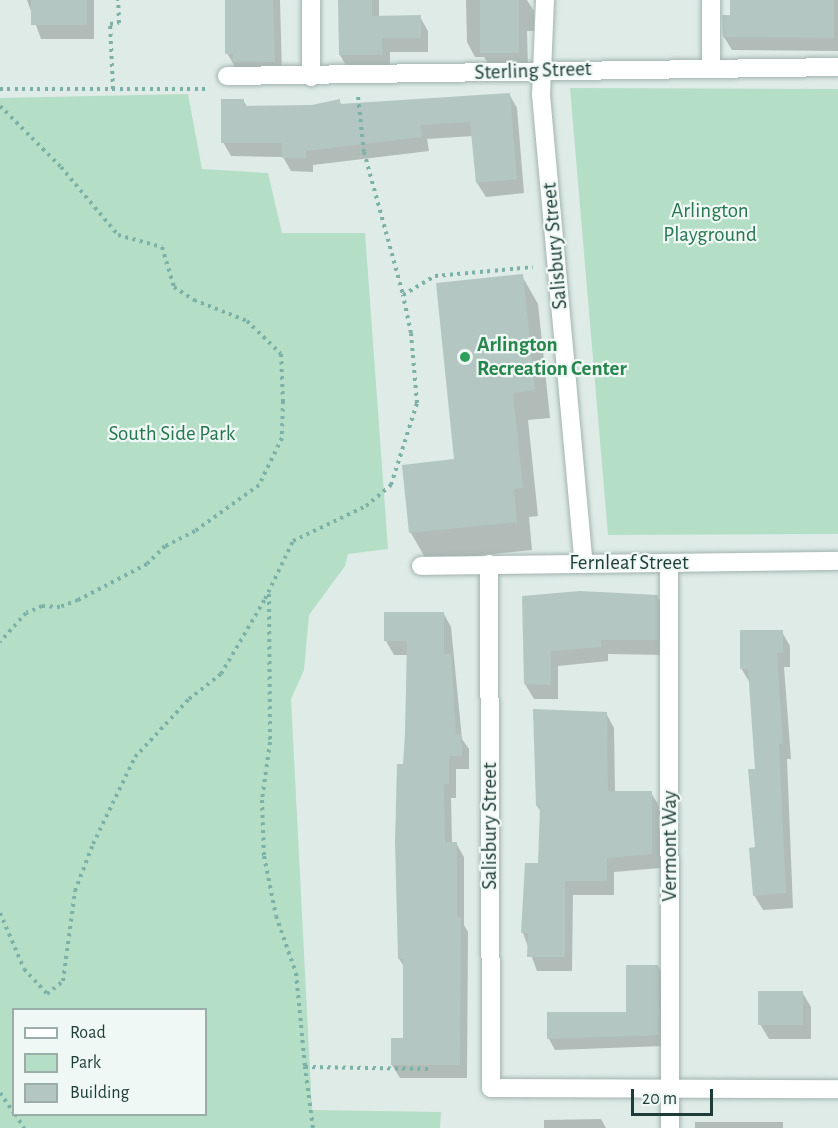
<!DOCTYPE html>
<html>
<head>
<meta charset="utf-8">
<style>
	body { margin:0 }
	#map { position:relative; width:838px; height:1128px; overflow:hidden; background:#deebe7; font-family:"Alegreya Sans",sans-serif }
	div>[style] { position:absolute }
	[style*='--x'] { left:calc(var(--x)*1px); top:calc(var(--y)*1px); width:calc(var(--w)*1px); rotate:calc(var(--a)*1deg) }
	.green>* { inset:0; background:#b5dec6 }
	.shadow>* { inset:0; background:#0003; transform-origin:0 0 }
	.building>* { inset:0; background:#b3c6c1; transform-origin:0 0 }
	.path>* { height:4px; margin-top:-2px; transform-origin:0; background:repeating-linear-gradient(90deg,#7cb1a8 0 3px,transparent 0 7.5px) }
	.roads { filter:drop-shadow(0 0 2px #a1b3af) drop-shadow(0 0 2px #a1b3af) }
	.minor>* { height:18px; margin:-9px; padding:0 9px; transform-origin:9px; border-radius:9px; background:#fff }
	.dots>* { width:16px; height:16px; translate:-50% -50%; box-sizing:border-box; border:3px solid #eff8f4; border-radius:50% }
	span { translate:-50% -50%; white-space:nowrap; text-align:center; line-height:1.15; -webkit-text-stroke:4.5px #eff8f4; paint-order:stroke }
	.street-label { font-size:21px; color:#1e3c38 }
	.park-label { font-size:21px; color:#267650 }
	.leisure-label { font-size:21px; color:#27864d; font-weight:700 }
	.left { translate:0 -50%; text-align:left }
	.legend { position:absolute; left:12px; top:1008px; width:195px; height:108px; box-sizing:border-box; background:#eff8f4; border:2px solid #9bada9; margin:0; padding:8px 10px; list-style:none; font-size:18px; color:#1e3c38 }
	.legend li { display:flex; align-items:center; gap:12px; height:30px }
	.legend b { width:30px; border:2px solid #9bada9 }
	.scale { position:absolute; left:631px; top:1089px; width:82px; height:27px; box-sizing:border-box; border:3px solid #1e3c38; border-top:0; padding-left:8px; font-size:18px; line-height:21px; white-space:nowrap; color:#1e3c38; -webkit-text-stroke:4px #eff8f4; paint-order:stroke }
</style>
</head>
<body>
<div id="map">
	<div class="green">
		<div style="clip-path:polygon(570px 88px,838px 89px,838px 534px,608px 535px)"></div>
		<div style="clip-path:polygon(evenodd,188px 94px,202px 169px,268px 173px,282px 233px,365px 233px,388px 549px,348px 554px,345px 566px,309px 615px,304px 670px,291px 699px,312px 1110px,441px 1112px,440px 1128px,0 1128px,0 98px,188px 94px,14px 1010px,206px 1010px,206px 1114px,14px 1114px,14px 1010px)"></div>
	</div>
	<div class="shadow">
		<div style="clip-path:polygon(27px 0,94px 0,94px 39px,41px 39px)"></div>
		<div style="clip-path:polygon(226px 0,280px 0,282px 75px,235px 67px,227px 53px)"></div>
		<div style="clip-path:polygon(339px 0,379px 0,379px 17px,420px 17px,428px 31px,428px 52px,390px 52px,390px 69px,348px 69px,340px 55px)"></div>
		<div style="clip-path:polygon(466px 0,527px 0,534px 11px,534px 31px,527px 31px,528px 67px,490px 67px,484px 57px,475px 57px,467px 42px)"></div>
		<div style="clip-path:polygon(731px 0,838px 0,838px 51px,732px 50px,724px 37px,732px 17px)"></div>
		<div style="clip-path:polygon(509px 94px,517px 108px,524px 193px,486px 197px,477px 183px,473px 136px,427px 139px,429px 151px,313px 165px,313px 172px,291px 171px,283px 157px,231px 156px,223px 142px,243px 100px,247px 107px,313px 106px,339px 101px,342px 105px)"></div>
		<div style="clip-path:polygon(522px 276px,538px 304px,550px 418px,528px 420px,538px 516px,529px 517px,532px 550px,427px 561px,411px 533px,455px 461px)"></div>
		<div style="clip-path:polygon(657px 596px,665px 611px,666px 655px,608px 654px,608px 661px,558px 666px,558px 699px,534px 699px,525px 684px,524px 598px)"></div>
		<div style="clip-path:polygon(444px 614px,451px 627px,462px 739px,469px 749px,469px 769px,456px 769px,456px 798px,451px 798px,452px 843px,456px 843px,464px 857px,464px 925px,468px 932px,467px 1078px,400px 1078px,392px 1065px,405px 1039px,405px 968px,399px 959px,408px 655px,394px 655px,386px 641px)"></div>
		<div style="clip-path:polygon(782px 632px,790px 646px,790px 667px,784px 667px,791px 759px,787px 759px,793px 908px,763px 910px,754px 895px,757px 770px,750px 683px,741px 668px)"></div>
		<div style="clip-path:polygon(534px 711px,606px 713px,614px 728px,615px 793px,651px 793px,660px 807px,660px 868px,614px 872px,614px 895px,573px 895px,572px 971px,537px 971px,523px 933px,540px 864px,541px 812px,537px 806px)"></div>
		<div style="clip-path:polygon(658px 966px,664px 977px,664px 1046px,555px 1050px,549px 1039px,549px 1013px,627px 1013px)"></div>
		<div style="clip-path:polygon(802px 992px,811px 1007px,811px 1039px,769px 1039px,760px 1024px)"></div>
		<div style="clip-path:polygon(601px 1119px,606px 1128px,544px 1128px,544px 1120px)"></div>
		<div style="left:695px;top:1122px;width:88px;height:6px"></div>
	</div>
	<div class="building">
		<div style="left:31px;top:0;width:56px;height:25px"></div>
		<div style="clip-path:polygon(225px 0,273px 0,275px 62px,233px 62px,233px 54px,225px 54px)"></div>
		<div style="clip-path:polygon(338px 0,372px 0,372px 16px,421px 15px,421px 38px,382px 38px,383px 55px,339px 55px)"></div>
		<div style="left:480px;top:0;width:39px;height:53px"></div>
		<div style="clip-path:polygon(730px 0,834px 0,834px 38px,723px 37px,722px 15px,730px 15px)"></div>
		<div style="clip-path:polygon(510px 93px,517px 179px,476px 183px,470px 122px,420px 125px,422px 137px,306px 151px,306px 158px,282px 158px,282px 143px,221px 143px,221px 99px,244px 99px,244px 106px,312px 105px,340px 99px,340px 104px)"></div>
		<div style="clip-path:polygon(523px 274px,535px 390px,513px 393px,523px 488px,514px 489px,517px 522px,409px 533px,402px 465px,454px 459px,436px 283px)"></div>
		<div style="clip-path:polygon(580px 591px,658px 595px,658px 640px,601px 640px,601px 647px,551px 651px,551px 685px,524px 684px,522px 596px)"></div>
		<div style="clip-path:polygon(384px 612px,444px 612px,444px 654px,451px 654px,456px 734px,461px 734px,462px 756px,449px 756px,449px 784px,444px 784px,445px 842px,457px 842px,457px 917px,461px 917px,460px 1065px,391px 1065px,391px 1038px,403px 1038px,403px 959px,398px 959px,395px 842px,397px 764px,403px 764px,405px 734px,407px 641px,384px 641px)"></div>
		<div style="clip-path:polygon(740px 630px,783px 630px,783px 653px,777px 653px,783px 744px,779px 744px,786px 893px,753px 896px,749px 848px,755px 847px,748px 769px,755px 769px,748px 669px,740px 669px)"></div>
		<div style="clip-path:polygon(533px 709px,607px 712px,608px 791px,652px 791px,652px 854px,607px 858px,607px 881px,565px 881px,565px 957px,527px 957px,528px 933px,521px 933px,525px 863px,538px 863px,540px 806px,536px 806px)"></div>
		<div style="clip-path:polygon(626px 965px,658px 965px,659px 1035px,547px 1039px,547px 1012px,626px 1012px)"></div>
		<div style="left:758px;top:991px;width:45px;height:34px"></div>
	</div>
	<div class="path">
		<div style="--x:0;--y:89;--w:209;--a:0"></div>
		<div style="--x:113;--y:89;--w:65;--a:-92.6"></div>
		<div style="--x:110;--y:24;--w:9;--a:-6"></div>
		<div style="--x:119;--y:23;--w:23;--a:-92"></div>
		<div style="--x:358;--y:97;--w:55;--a:83.8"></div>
		<div style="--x:364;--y:152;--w:148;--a:74.7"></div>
		<div style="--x:0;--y:106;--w:86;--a:45"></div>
		<div style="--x:61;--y:167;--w:89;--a:50"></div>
		<div style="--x:118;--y:235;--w:46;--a:15.3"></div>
		<div style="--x:162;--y:247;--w:42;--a:73.3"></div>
		<div style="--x:174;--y:287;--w:24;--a:33"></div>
		<div style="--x:194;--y:300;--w:57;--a:21.6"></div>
		<div style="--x:247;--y:321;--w:47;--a:44.1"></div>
		<div style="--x:281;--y:354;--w:47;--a:87.6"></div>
		<div style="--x:283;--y:401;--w:37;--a:92"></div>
		<div style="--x:282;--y:438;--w:52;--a:116.1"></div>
		<div style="--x:259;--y:485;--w:79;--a:144.3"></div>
		<div style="--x:195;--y:531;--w:34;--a:153"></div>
		<div style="--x:165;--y:546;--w:25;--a:135"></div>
		<div style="--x:147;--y:564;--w:78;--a:152.4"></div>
		<div style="--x:78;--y:600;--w:19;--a:159"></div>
		<div style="--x:60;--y:607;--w:18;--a:-177"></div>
		<div style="--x:42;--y:606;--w:17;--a:156"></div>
		<div style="--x:26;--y:613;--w:39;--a:132"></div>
		<div style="--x:269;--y:594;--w:148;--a:89.6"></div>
		<div style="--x:270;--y:742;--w:59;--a:97.9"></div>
		<div style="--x:262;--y:800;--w:56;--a:88"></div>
		<div style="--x:264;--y:856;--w:61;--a:78.7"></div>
		<div style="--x:276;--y:916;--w:60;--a:70.7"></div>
		<div style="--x:296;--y:973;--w:94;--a:84.5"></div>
		<div style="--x:0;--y:913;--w:61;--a:66.8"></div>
		<div style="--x:24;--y:969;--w:34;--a:47"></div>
		<div style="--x:47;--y:994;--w:21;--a:-39"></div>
		<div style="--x:63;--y:981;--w:91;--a:-82.4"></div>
		<div style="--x:75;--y:891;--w:50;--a:-69"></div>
		<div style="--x:93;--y:844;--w:97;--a:-64.2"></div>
		<div style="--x:135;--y:757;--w:79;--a:-47"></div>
		<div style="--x:189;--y:699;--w:41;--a:-38"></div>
		<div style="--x:221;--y:674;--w:87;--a:-59.6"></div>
		<div style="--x:265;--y:599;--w:64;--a:-64.2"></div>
		<div style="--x:293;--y:541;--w:81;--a:-25.6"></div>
		<div style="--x:366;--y:506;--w:33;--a:-40"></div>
		<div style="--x:391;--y:485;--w:86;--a:-72.4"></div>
		<div style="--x:417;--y:403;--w:70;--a:-94.9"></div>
		<div style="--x:411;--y:333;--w:39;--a:-102"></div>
		<div style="--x:403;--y:295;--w:37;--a:-31"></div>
		<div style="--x:435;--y:276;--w:98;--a:-5.2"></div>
		<div style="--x:0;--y:1093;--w:24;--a:55"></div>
		<div style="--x:15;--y:1114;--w:17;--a:57"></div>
		<div style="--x:313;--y:1128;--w:62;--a:-97.5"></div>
		<div style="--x:305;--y:1067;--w:127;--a:0.9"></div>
	</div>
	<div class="roads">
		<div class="minor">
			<div style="--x:311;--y:0;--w:77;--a:90"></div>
			<div style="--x:545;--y:0;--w:95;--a:92.4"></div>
			<div style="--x:541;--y:95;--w:470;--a:84.8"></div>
			<div style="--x:711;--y:0;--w:66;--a:90"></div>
			<div style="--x:227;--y:76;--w:611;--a:-0.84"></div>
			<div style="--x:489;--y:564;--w:524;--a:89.78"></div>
			<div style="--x:491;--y:1088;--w:347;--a:0.2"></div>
			<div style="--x:669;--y:564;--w:564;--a:89.9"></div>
			<div style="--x:421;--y:566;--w:417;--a:-0.7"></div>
		</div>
	</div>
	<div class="dots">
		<div style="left:465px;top:357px;background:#2e9e5b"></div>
	</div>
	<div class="street-label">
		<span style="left:533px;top:71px;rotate:-2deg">Sterling Street</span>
		<span style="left:555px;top:246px;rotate:-95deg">Salisbury Street</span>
		<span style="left:629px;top:563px">Fernleaf Street</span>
		<span style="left:490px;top:826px;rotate:-90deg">Salisbury Street</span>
		<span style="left:670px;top:846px;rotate:-90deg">Vermont Way</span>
	</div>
	<div class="park-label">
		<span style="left:710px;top:223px">Arlington<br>Playground</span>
		<span style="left:172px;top:434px">South Side Park</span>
	</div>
	<div class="leisure-label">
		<span class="left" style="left:477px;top:357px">Arlington<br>Recreation Center</span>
	</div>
	<ul class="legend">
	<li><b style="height:8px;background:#fff"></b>Road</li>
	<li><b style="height:16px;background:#b5dec6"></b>Park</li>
	<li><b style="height:16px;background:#b3c6c1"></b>Building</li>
	</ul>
	<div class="scale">20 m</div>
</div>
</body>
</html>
